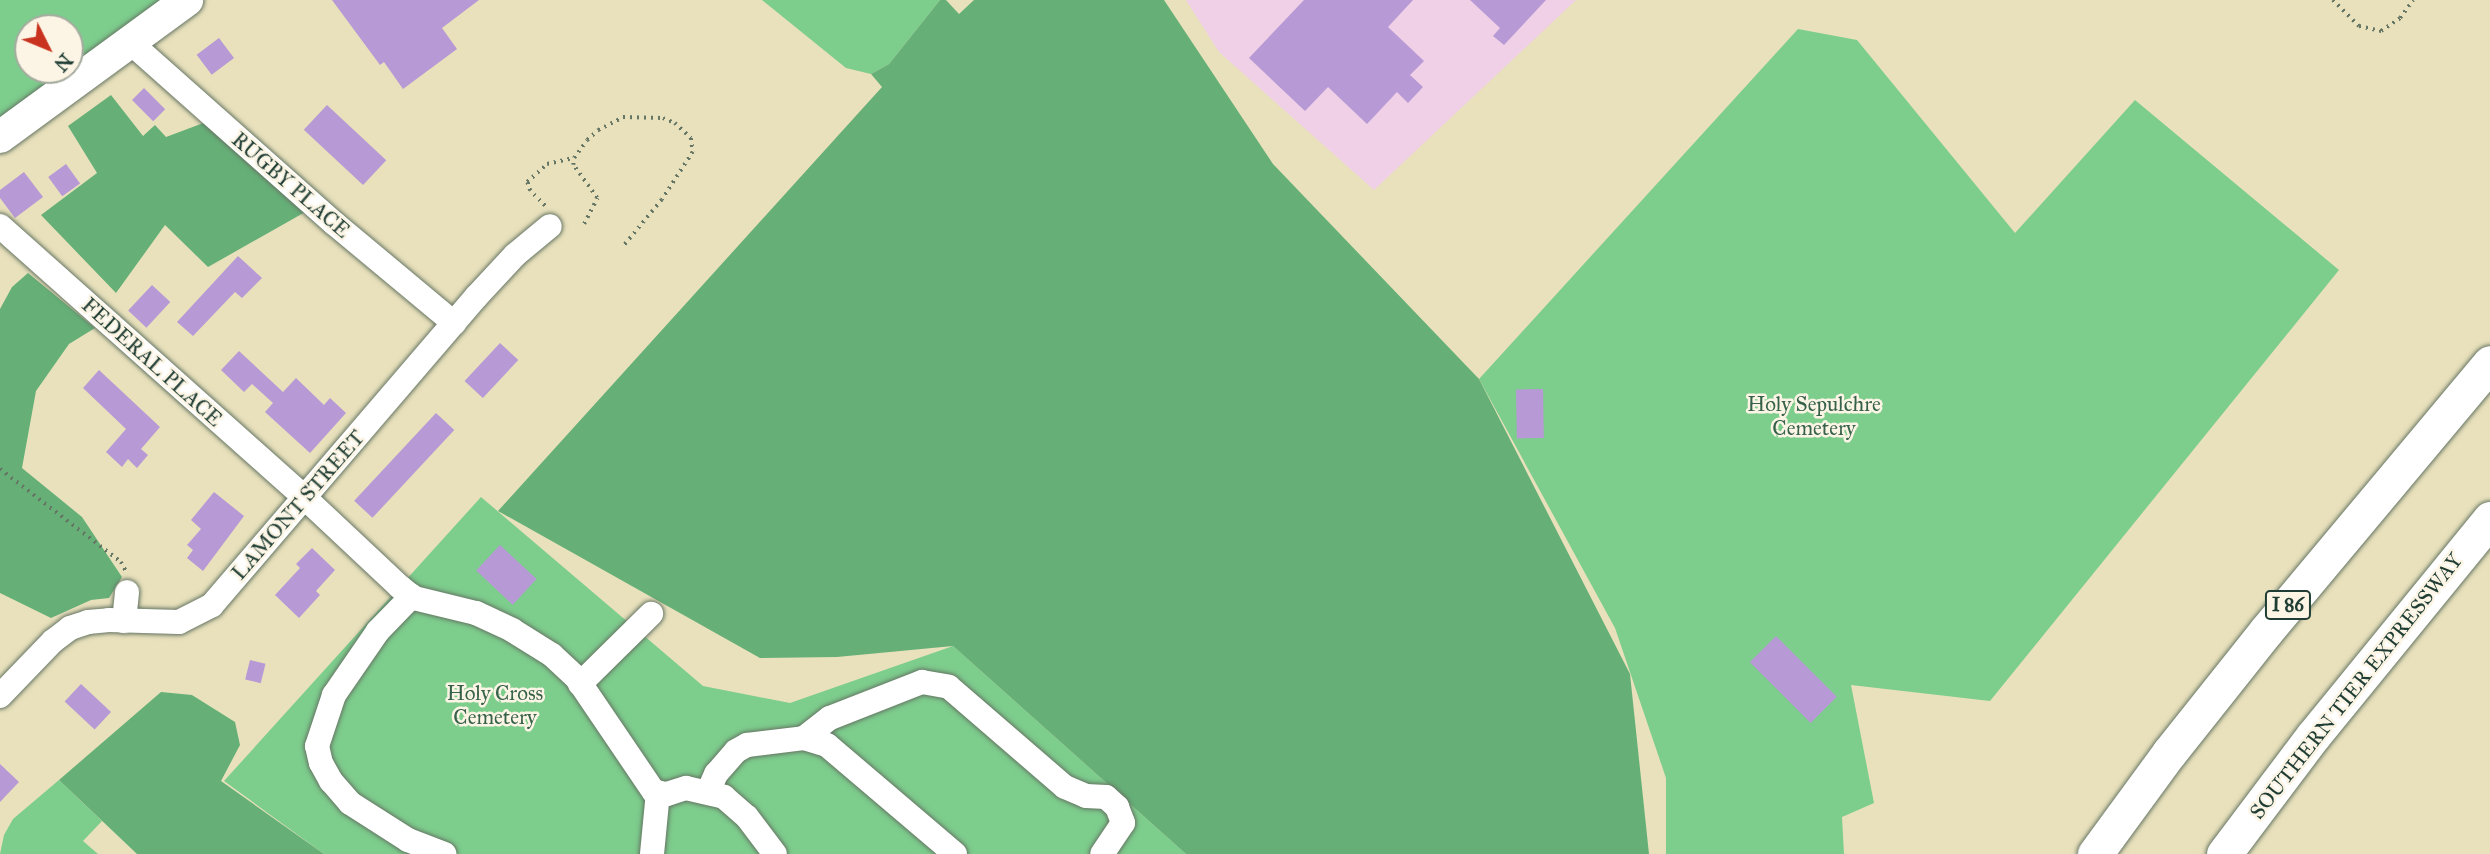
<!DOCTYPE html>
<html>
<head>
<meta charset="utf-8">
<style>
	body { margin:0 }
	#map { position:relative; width:2490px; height:854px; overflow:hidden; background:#e9e1bc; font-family:"IM FELL Great Primer",serif }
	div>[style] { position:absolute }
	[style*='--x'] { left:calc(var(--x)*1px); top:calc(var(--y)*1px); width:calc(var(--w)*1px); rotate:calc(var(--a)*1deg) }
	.built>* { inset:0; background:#efd0e6 }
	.green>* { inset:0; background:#7dcd8d }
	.forest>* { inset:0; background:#66b078 }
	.building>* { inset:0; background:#b799d5; transform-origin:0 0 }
	.path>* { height:3.5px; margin-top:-1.75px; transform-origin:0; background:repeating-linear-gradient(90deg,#667664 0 2px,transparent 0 7px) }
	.roads { filter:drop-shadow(0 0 2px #667664) drop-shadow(0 0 2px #667664) }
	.minor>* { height:24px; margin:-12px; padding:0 12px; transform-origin:12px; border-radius:12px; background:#fff }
	.major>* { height:32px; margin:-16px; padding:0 16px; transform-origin:16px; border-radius:16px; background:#fff }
	.highway>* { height:35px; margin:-17.5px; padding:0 17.5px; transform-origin:17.5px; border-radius:17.5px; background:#fff }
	span { translate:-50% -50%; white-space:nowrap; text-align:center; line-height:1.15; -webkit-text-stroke:5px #fcf5e5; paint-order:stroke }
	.shield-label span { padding:2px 5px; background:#fcf5e5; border:2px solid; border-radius:5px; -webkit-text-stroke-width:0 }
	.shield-label { font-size:19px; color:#1f3d34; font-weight:700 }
	.street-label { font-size:21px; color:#1f3d34 }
	.park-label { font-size:21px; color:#36614a }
	.north { position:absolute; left:14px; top:14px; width:70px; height:70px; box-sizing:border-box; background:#fcf5e5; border:2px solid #a4ab9e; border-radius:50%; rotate:133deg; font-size:19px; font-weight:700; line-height:28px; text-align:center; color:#1f3d34 }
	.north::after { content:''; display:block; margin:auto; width:24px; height:32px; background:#c8321e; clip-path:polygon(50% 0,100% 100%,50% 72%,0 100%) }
</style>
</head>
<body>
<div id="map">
	<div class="built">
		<div style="clip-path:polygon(1186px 0,1576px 0,1374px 190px,1219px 52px)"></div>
	</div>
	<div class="green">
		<div style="clip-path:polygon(evenodd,0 0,177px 0,0 126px,0 0,28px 28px,70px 28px,70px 70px,28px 70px,28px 28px)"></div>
		<div style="clip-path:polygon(762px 0,940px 0,889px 64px,871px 74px,846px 68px)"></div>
		<div style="clip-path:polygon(1798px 29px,1857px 40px,2015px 233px,2135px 100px,2339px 270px,1990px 701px,1851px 685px,1874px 803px,1842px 817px,1844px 854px,1666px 854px,1666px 778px,1615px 628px,1479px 379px)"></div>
		<div style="clip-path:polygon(481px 497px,703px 686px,790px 703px,953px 646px,1186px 854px,324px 854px,224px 781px)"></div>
		<div style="clip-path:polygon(59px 780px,102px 821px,83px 841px,98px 854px,0 854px,4px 835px,13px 819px)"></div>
	</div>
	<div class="forest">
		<div style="clip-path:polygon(940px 0,946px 0,959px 14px,974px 0,1164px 0,1273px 164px,1479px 379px,1630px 674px,1649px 854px,1186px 854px,953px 646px,837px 657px,760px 658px,498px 511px,882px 87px,871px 74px,889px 64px)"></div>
		<div style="clip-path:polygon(111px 95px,143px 136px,155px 125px,166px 137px,206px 122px,307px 211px,208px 267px,165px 225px,116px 293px,41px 215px,97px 173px,68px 126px)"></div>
		<div style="clip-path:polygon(28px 273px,95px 328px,69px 344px,36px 391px,22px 468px,82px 517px,122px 577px,109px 598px,91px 600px,51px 618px,0 593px,0 309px,12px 287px)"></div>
		<div style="clip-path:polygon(161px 692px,192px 695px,235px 722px,240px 745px,221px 781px,324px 854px,137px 854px,59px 780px)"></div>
	</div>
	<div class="building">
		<div style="clip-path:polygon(332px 0,479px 0,442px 28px,457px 49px,403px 89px,384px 62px,380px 65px)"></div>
		<div style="clip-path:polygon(1304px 0,1413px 0,1388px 27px,1424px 61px,1410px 75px,1423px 87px,1408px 103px,1397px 92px,1367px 124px,1328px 87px,1305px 111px,1249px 58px)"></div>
		<div style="clip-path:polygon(1470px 0,1546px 0,1504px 45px,1493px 36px,1500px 28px)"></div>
		<div style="left:219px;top:38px;width:25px;height:28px;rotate:53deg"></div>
		<div style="left:144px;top:88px;width:30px;height:17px;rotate:45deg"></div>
		<div style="left:327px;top:105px;width:81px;height:34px;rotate:43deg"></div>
		<div style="left:66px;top:164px;width:24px;height:22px;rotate:54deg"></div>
		<div style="clip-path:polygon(24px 172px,43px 197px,15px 218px,0 198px,0 190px)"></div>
		<div style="clip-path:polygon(238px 256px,262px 278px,242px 298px,235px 292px,193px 336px,177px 322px)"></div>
		<div style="left:152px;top:285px;width:25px;height:35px;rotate:43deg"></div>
		<div style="left:500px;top:343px;width:25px;height:52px;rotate:43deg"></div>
		<div style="clip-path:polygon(239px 351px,283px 392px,296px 378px,324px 405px,330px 398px,346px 413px,310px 453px,265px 412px,273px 403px,252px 384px,244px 392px,221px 370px)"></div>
		<div style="clip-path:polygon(99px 370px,160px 427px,141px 449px,148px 455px,137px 468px,128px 459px,122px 467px,106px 452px,126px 429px,83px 388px)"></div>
		<div style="left:1543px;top:389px;width:49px;height:27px;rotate:89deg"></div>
		<div style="left:436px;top:413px;width:25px;height:120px;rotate:43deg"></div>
		<div style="clip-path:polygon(214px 492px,244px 516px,203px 571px,187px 558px,193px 550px,187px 545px,201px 529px,191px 520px)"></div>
		<div style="left:500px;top:545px;width:50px;height:35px;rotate:43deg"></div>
		<div style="clip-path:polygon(312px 548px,335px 570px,316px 591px,320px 595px,299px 618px,275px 595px,300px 568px,296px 564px)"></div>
		<div style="left:1776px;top:636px;width:86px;height:37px;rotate:45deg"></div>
		<div style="left:250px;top:660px;width:16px;height:20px;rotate:14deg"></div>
		<div style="left:81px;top:684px;width:41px;height:24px;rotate:43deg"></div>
		<div style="clip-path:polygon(0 764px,19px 782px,0 802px)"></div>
	</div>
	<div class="path">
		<div style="--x:2333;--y:0;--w:37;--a:45"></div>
		<div style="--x:2359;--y:26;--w:23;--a:13"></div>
		<div style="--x:2381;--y:31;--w:23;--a:-34"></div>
		<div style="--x:2400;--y:18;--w:22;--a:-54"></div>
		<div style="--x:545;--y:206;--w:21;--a:-135"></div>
		<div style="--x:530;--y:191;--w:9;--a:-108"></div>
		<div style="--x:527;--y:182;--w:27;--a:-42"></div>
		<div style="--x:547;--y:164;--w:28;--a:-13"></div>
		<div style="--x:584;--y:224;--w:29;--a:-63"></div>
		<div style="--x:597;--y:198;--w:41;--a:-126"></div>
		<div style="--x:573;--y:165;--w:7;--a:-82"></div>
		<div style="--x:574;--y:158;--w:22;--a:-54"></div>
		<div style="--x:587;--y:140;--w:15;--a:-42"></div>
		<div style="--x:598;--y:130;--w:28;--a:-27"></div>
		<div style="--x:623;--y:117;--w:40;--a:1.4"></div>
		<div style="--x:663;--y:118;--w:13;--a:23"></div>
		<div style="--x:675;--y:123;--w:22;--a:43"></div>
		<div style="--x:691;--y:138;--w:14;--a:82"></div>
		<div style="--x:693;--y:152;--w:57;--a:122.9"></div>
		<div style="--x:662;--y:200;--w:61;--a:129.7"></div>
		<div style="--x:0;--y:469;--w:153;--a:37.5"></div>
		<div style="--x:121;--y:562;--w:13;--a:61"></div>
	</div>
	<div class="roads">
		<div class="minor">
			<div style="--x:131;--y:43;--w:273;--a:41.6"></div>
			<div style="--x:335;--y:224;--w:155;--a:39.8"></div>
			<div style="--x:0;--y:226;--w:407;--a:41.7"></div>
			<div style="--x:304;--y:497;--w:132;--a:43.2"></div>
			<div style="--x:400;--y:587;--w:18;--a:38"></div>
			<div style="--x:414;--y:598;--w:64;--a:13.6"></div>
			<div style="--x:476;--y:613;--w:40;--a:25"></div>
			<div style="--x:512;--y:630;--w:47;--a:32"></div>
			<div style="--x:552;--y:655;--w:33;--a:43"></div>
			<div style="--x:576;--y:677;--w:139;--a:55.9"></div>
			<div style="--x:654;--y:792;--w:13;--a:9"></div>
			<div style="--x:667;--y:794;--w:20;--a:-18"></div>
			<div style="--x:686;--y:788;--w:39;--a:13"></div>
			<div style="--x:724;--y:797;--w:30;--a:41"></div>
			<div style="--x:747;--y:817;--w:46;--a:52.9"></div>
			<div style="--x:412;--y:596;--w:49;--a:134.2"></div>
			<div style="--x:378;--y:631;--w:78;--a:124.5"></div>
			<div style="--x:334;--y:695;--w:54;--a:108.4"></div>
			<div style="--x:317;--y:746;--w:17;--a:77"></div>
			<div style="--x:321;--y:763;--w:21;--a:61"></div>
			<div style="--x:331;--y:781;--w:29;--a:49"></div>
			<div style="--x:350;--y:803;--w:69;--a:32.5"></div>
			<div style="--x:408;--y:840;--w:39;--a:21"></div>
			<div style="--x:124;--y:621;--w:29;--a:-84"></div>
			<div style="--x:580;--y:684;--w:100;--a:-44.6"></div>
			<div style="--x:0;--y:696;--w:76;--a:-46.1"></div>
			<div style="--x:53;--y:641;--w:21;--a:-37"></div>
			<div style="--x:70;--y:628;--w:19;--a:-18"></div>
			<div style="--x:88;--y:622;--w:21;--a:-5"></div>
			<div style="--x:109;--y:620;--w:70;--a:1.6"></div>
			<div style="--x:179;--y:622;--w:37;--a:-27"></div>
			<div style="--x:212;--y:605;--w:406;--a:-49.4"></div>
			<div style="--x:476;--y:297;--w:57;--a:-47.1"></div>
			<div style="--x:515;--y:255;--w:45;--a:-39.6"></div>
			<div style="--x:804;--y:738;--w:33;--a:-38"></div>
			<div style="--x:830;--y:718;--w:99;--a:-21.4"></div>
			<div style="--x:922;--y:682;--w:27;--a:10"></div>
			<div style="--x:949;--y:687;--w:153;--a:40.8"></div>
			<div style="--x:1065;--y:787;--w:23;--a:23"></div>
			<div style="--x:1086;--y:796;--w:20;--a:3"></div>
			<div style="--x:1106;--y:797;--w:15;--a:42"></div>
			<div style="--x:1117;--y:807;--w:17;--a:69"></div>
			<div style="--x:1123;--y:823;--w:37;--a:124"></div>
			<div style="--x:708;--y:792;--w:20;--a:-66"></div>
			<div style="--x:716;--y:774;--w:30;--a:-49"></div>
			<div style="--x:736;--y:751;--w:13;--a:-29"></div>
			<div style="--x:747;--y:745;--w:57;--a:-7"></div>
			<div style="--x:804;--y:738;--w:24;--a:17"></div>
			<div style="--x:827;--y:745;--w:168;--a:40.4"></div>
			<div style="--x:652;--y:854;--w:62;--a:-84.5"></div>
		</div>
		<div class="major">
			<div style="--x:0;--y:137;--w:232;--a:-36.2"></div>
		</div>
		<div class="highway">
			<div style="--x:2095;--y:854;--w:125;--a:-53.8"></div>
			<div style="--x:2169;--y:753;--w:156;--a:-51.5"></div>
			<div style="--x:2266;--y:631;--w:349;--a:-50.1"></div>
			<div style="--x:2224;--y:854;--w:148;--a:-53"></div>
			<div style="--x:2313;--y:736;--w:280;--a:-50.8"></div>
		</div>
	</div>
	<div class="shield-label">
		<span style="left:2288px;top:605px">I 86</span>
	</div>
	<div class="street-label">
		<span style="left:291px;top:185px;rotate:41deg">RUGBY PLACE</span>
		<span style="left:152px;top:362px;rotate:42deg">FEDERAL PLACE</span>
		<span style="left:298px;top:505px;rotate:-49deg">LAMONT STREET</span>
		<span style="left:2356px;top:686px;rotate:-52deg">SOUTHERN TIER EXPRESSWAY</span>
	</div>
	<div class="park-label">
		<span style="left:1814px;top:416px">Holy Sepulchre<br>Cemetery</span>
		<span style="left:495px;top:705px">Holy Cross<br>Cemetery</span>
	</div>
	<div class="north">N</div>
</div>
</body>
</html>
